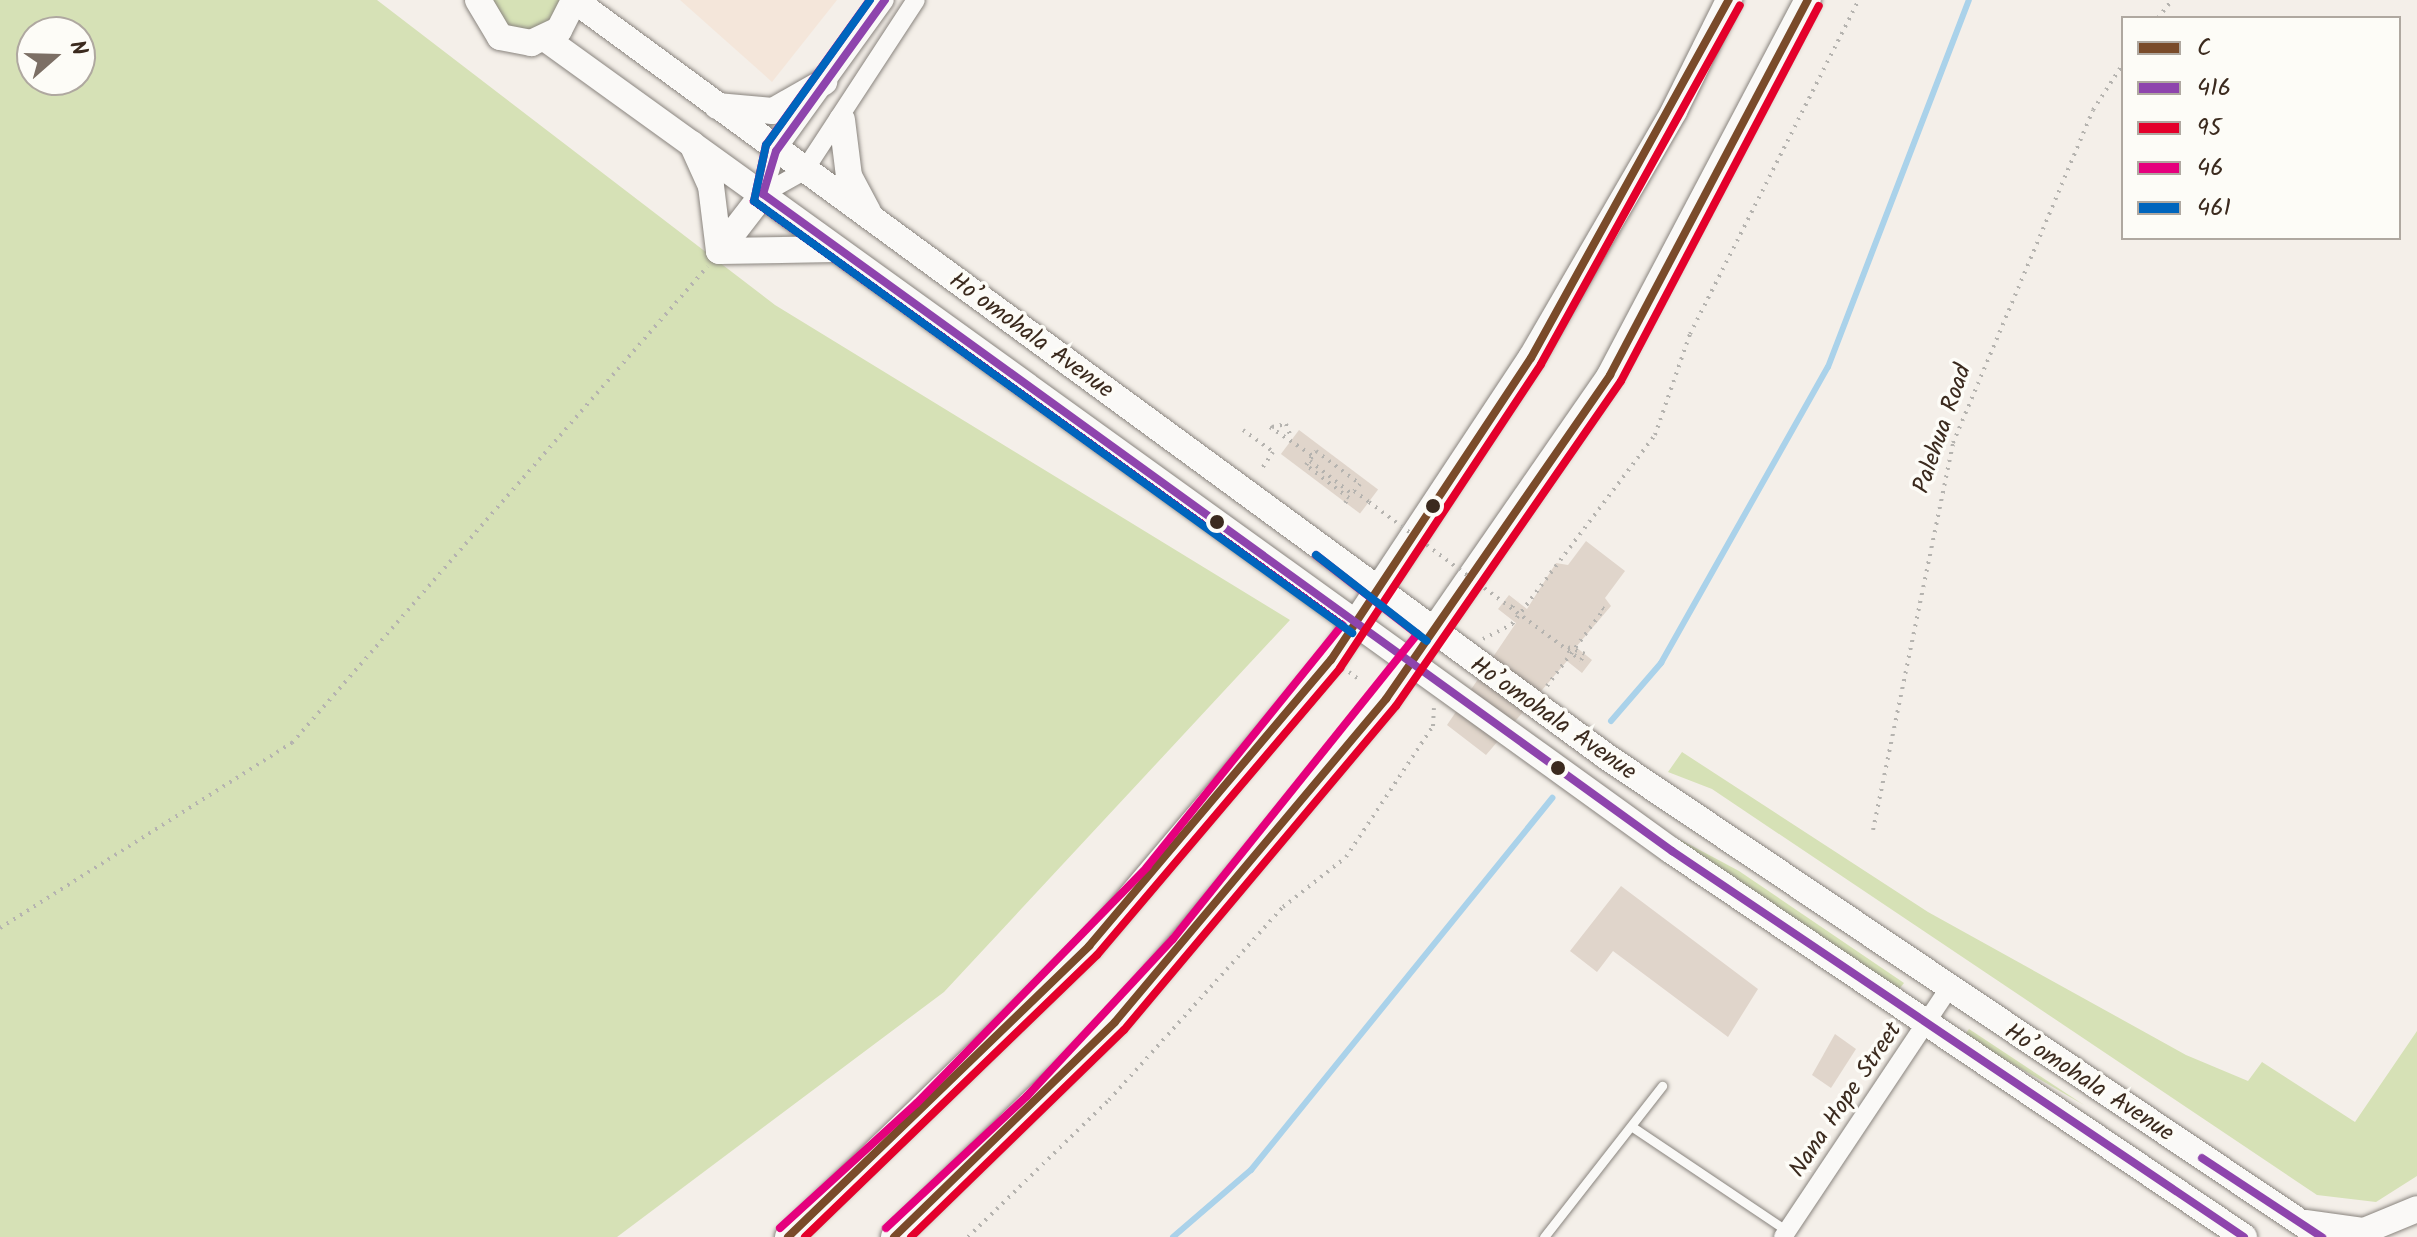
<!DOCTYPE html>
<html>
<head>
<meta charset="utf-8">
<style>
	body { margin:0 }
	#map { position:relative; width:2417px; height:1237px; overflow:hidden; background:#f4efe9; font-family:Kalam,sans-serif }
	div>[style] { position:absolute }
	[style*='--x'] { left:calc(var(--x)*1px); top:calc(var(--y)*1px); width:calc(var(--w)*1px); rotate:calc(var(--a)*1deg) }
	.built>* { inset:0; background:#f4e6da }
	.green>* { inset:0; background:#d6e1b6 }
	.stream>* { height:6px; margin:-3px; padding:0 3px; transform-origin:3px; border-radius:3px; background:#aad2ea }
	.building>* { inset:0; background:#e0d5cb; transform-origin:0 0 }
	.path>* { height:4px; margin-top:-2px; transform-origin:0; background:repeating-linear-gradient(90deg,#b5b3af 0 2px,transparent 0 8px) }
	.roads { filter:drop-shadow(0 0 2px #89847e) drop-shadow(0 0 2px #89847e) }
	.service>* { height:9px; margin:-4.5px; padding:0 4.5px; transform-origin:4.5px; border-radius:4.5px; background:#faf9f7 }
	.minor>* { height:18px; margin:-9px; padding:0 9px; transform-origin:9px; border-radius:9px; background:#faf9f7 }
	.secondary>* { height:26px; margin:-13px; padding:0 13px; transform-origin:13px; border-radius:13px; background:#faf9f7 }
	.path-bridge>* { height:4px; margin-top:-2px; transform-origin:0; background:repeating-linear-gradient(90deg,#b5b3af 0 2px,transparent 0 8px) }
	.bus-1>* { height:8px; margin:-4px; padding:0 4px; transform-origin:4px; border-radius:4px; background:#7a4b2a }
	.bus-2>* { height:8px; margin:-4px; padding:0 4px; transform-origin:4px; border-radius:4px; background:#8e44ad }
	.bus-3>* { height:8px; margin:-4px; padding:0 4px; transform-origin:4px; border-radius:4px; background:#e4002b }
	.bus-4>* { height:8px; margin:-4px; padding:0 4px; transform-origin:4px; border-radius:4px; background:#e5007d }
	.bus-5>* { height:8px; margin:-4px; padding:0 4px; transform-origin:4px; border-radius:4px; background:#0065bd }
	.dots>* { width:22px; height:22px; translate:-50% -50%; box-sizing:border-box; border:4px solid #fdfcf7; border-radius:50% }
	span { translate:-50% -50%; white-space:nowrap; text-align:center; line-height:1.15; -webkit-text-stroke:7px #fdfcf7; paint-order:stroke }
	.street-label { font-size:24px; color:#3b2a1e }
	.legend { position:absolute; left:2121px; top:16px; width:280px; height:224px; box-sizing:border-box; background:#fdfcf7; border:2px solid #afa8a0; margin:0; padding:10px 14px; list-style:none; font-size:24px; color:#3b2a1e }
	.legend li { display:flex; align-items:center; gap:16px; height:40px }
	.legend b { width:40px; border:2px solid #afa8a0 }
	.north { position:absolute; left:16px; top:16px; width:80px; height:80px; box-sizing:border-box; background:#fdfcf7; border:2px solid #afa8a0; border-radius:50%; rotate:70deg; font-size:22px; font-weight:700; line-height:32px; text-align:center; color:#3b2a1e }
	.north::after { content:''; display:block; margin:auto; width:28px; height:36px; background:#7c6f65; clip-path:polygon(50% 0,100% 100%,50% 72%,0 100%) }
</style>
</head>
<body>
<div id="map">
	<div class="built">
		<div style="clip-path:polygon(680px 0,837px 0,772px 82px)"></div>
	</div>
	<div class="green">
		<div style="clip-path:polygon(evenodd,0 0,377px 0,775px 305px,1290px 620px,944px 992px,617px 1237px,0 1237px,0 0,32px 32px,80px 32px,80px 80px,32px 80px,32px 32px)"></div>
		<div style="clip-path:polygon(485px 0,566px 0,553px 26px,511px 33px)"></div>
		<div style="clip-path:polygon(1682px 752px,1928px 912px,2186px 1055px,2248px 1081px,2262px 1062px,2355px 1122px,2417px 1031px,2417px 1176px,2376px 1202px,2317px 1195px,1712px 789px,1668px 772px)"></div>
		<div style="clip-path:polygon(1681px 840px,1739px 871px,1904px 983px,1895px 994px,1679px 846px)"></div>
		<div style="clip-path:polygon(1969px 1029px,2084px 1105px,1964px 1036px)"></div>
	</div>
	<div class="stream">
		<div style="--x:1611;--y:721;--w:77;--a:-49.2"></div>
		<div style="--x:1661;--y:663;--w:340;--a:-60.6"></div>
		<div style="--x:1828;--y:367;--w:393;--a:-69"></div>
		<div style="--x:1173;--y:1237;--w:103;--a:-40.7"></div>
		<div style="--x:1251;--y:1170;--w:479;--a:-51"></div>
	</div>
	<div class="building">
		<div style="left:1299px;top:430px;width:99px;height:30px;rotate:37deg"></div>
		<div style="clip-path:polygon(1586px 541px,1625px 571px,1605px 598px,1611px 606px,1576px 647px,1592px 660px,1582px 673px,1567px 661px,1486px 755px,1447px 725px,1516px 623px,1498px 609px,1509px 595px,1527px 609px,1556px 563px,1568px 565px)"></div>
		<div style="clip-path:polygon(1621px 886px,1758px 989px,1728px 1037px,1613px 951px,1597px 972px,1570px 951px)"></div>
		<div style="clip-path:polygon(1835px 1034px,1856px 1049px,1831px 1088px,1812px 1075px)"></div>
	</div>
	<div class="path">
		<div style="--x:2158;--y:18;--w:23;--a:-52"></div>
		<div style="--x:1270;--y:427;--w:52;--a:34"></div>
		<div style="--x:1272;--y:427;--w:14;--a:-12"></div>
		<div style="--x:1286;--y:424;--w:14;--a:69"></div>
		<div style="--x:1243;--y:430;--w:37;--a:36"></div>
		<div style="--x:1273;--y:452;--w:23;--a:124"></div>
		<div style="--x:1310;--y:461;--w:53;--a:38.2"></div>
		<div style="--x:1345;--y:503;--w:6;--a:-51"></div>
		<div style="--x:1349;--y:498;--w:54;--a:-142.5"></div>
		<div style="--x:1306;--y:465;--w:17;--a:-54"></div>
		<div style="--x:1316;--y:451;--w:55;--a:36.9"></div>
		<div style="--x:1360;--y:484;--w:9;--a:131"></div>
		<div style="--x:1354;--y:491;--w:19;--a:36"></div>
		<div style="--x:1512;--y:607;--w:8;--a:-50"></div>
		<div style="--x:1483;--y:639;--w:33;--a:-27"></div>
		<div style="--x:1512;--y:624;--w:237;--a:-52.9"></div>
		<div style="--x:1655;--y:435;--w:107;--a:-70.9"></div>
		<div style="--x:1690;--y:334;--w:374;--a:-63.2"></div>
		<div style="--x:1568;--y:647;--w:18;--a:22"></div>
		<div style="--x:1349;--y:672;--w:15;--a:37"></div>
		<div style="--x:1547;--y:686;--w:96;--a:-53.5"></div>
		<div style="--x:1604;--y:609;--w:6;--a:-149"></div>
		<div style="--x:1873;--y:830;--w:395;--a:-78.3"></div>
		<div style="--x:1953;--y:443;--w:361;--a:-67.2"></div>
		<div style="--x:2093;--y:110;--w:55;--a:-56.9"></div>
		<div style="--x:0;--y:928;--w:346;--a:-32.4"></div>
		<div style="--x:292;--y:743;--w:632;--a:-48.92"></div>
		<div style="--x:968;--y:1237;--w:197;--a:-44.2"></div>
		<div style="--x:1109;--y:1100;--w:260;--a:-48"></div>
		<div style="--x:1283;--y:907;--w:80;--a:-38.4"></div>
		<div style="--x:1346;--y:857;--w:157;--a:-56.4"></div>
		<div style="--x:1433;--y:726;--w:18;--a:-87"></div>
	</div>
	<div class="roads">
		<div class="service">
			<div style="--x:1634;--y:1128;--w:184;--a:33.9"></div>
			<div style="--x:1544;--y:1237;--w:192;--a:-52"></div>
		</div>
		<div class="minor">
			<div style="--x:763;--y:194;--w:47;--a:-29.3"></div>
			<div style="--x:804;--y:171;--w:204;--a:-56.8"></div>
			<div style="--x:763;--y:194;--w:45;--a:-73.2"></div>
			<div style="--x:776;--y:151;--w:186;--a:-54.2"></div>
			<div style="--x:1783;--y:1237;--w:297;--a:-56.3"></div>
		</div>
		<div class="secondary">
			<div style="--x:478;--y:0;--w:43;--a:59.3"></div>
			<div style="--x:500;--y:37;--w:32;--a:11"></div>
			<div style="--x:531;--y:43;--w:31;--a:-25"></div>
			<div style="--x:559;--y:30;--w:34;--a:-63"></div>
			<div style="--x:574;--y:0;--w:1281;--a:36.23"></div>
			<div style="--x:1607;--y:757;--w:861;--a:33.87"></div>
			<div style="--x:546;--y:39;--w:1388;--a:35.8"></div>
			<div style="--x:1672;--y:851;--w:690;--a:34.01"></div>
			<div style="--x:717;--y:106;--w:56;--a:5.1"></div>
			<div style="--x:773;--y:111;--w:59;--a:-29.6"></div>
			<div style="--x:842;--y:120;--w:56;--a:82.9"></div>
			<div style="--x:849;--y:176;--w:40;--a:62"></div>
			<div style="--x:692;--y:144;--w:46;--a:65.7"></div>
			<div style="--x:711;--y:186;--w:65;--a:83"></div>
			<div style="--x:719;--y:251;--w:116;--a:-1"></div>
			<div style="--x:719;--y:251;--w:72;--a:-52.3"></div>
			<div style="--x:2307;--y:1223;--w:58;--a:8"></div>
			<div style="--x:2364;--y:1231;--w:57;--a:-22.5"></div>
			<div style="--x:788;--y:1237;--w:419;--a:-44"></div>
			<div style="--x:1089;--y:946;--w:375;--a:-49.8"></div>
			<div style="--x:1331;--y:660;--w:362;--a:-56.5"></div>
			<div style="--x:1531;--y:358;--w:285;--a:-59.9"></div>
			<div style="--x:1674;--y:111;--w:124;--a:-63.6"></div>
			<div style="--x:894;--y:1237;--w:308;--a:-44.2"></div>
			<div style="--x:1115;--y:1022;--w:422;--a:-50"></div>
			<div style="--x:1386;--y:699;--w:394;--a:-55.3"></div>
			<div style="--x:1610;--y:375;--w:424;--a:-62.2"></div>
		</div>
	</div>
	<div class="path-bridge">
		<div style="--x:1369;--y:502;--w:264;--a:36.7"></div>
		<div style="--x:1581;--y:660;--w:7;--a:-56"></div>
	</div>
	<div class="bus-1">
		<div style="--x:788;--y:1237;--w:419;--a:-44"></div>
		<div style="--x:1089;--y:946;--w:375;--a:-49.8"></div>
		<div style="--x:1331;--y:660;--w:362;--a:-56.5"></div>
		<div style="--x:1531;--y:358;--w:409;--a:-61.1"></div>
		<div style="--x:894;--y:1237;--w:308;--a:-44.2"></div>
		<div style="--x:1115;--y:1022;--w:422;--a:-50"></div>
		<div style="--x:1386;--y:699;--w:394;--a:-55.3"></div>
		<div style="--x:1610;--y:375;--w:424;--a:-62.2"></div>
	</div>
	<div class="bus-2">
		<div style="--x:885;--y:0;--w:186;--a:125.8"></div>
		<div style="--x:776;--y:151;--w:45;--a:106.8"></div>
		<div style="--x:763;--y:194;--w:1122;--a:35.86"></div>
		<div style="--x:1672;--y:851;--w:690;--a:34.01"></div>
		<div style="--x:2202;--y:1158;--w:144;--a:33.4"></div>
	</div>
	<div class="bus-3">
		<div style="--x:805;--y:1237;--w:406;--a:-44"></div>
		<div style="--x:1097;--y:955;--w:376;--a:-49.7"></div>
		<div style="--x:1340;--y:668;--w:364;--a:-56.5"></div>
		<div style="--x:1541;--y:364;--w:410;--a:-61"></div>
		<div style="--x:911;--y:1237;--w:297;--a:-44.2"></div>
		<div style="--x:1124;--y:1030;--w:423;--a:-50"></div>
		<div style="--x:1396;--y:706;--w:395;--a:-55.3"></div>
		<div style="--x:1621;--y:381;--w:424;--a:-62.2"></div>
	</div>
	<div class="bus-4">
		<div style="--x:780;--y:1228;--w:185;--a:-42.4"></div>
		<div style="--x:917;--y:1103;--w:330;--a:-45.7"></div>
		<div style="--x:1147;--y:867;--w:311;--a:-51.1"></div>
		<div style="--x:1342;--y:625;--w:725;--a:-144.21"></div>
		<div style="--x:754;--y:201;--w:57;--a:-77.9"></div>
		<div style="--x:766;--y:145;--w:178;--a:-54.4"></div>
		<div style="--x:886;--y:1228;--w:193;--a:-43.1"></div>
		<div style="--x:1027;--y:1096;--w:214;--a:-47.1"></div>
		<div style="--x:1173;--y:939;--w:391;--a:-51.3"></div>
		<div style="--x:1417;--y:634;--w:128;--a:-142"></div>
	</div>
	<div class="bus-5">
		<div style="--x:870;--y:0;--w:178;--a:125.6"></div>
		<div style="--x:766;--y:145;--w:57;--a:102.1"></div>
		<div style="--x:754;--y:201;--w:738;--a:35.84"></div>
		<div style="--x:1316;--y:555;--w:140;--a:37.8"></div>
	</div>
	<div class="dots">
		<div style="left:1433px;top:506px;background:#3b2a1e"></div>
		<div style="left:1217px;top:522px;background:#3b2a1e"></div>
		<div style="left:1558px;top:768px;background:#3b2a1e"></div>
	</div>
	<div class="street-label">
		<span style="left:1031px;top:336px;rotate:36deg">Ho’omohala Avenue</span>
		<span style="left:1943px;top:429px;rotate:-71deg">Palehua Road</span>
		<span style="left:1553px;top:719px;rotate:35deg">Ho’omohala Avenue</span>
		<span style="left:2089px;top:1083px;rotate:33deg">Ho’omohala Avenue</span>
		<span style="left:1846px;top:1100px;rotate:-56deg">Nana Hope Street</span>
	</div>
	<ul class="legend">
	<li><b style="height:10px;background:#7a4b2a"></b>C</li>
	<li><b style="height:10px;background:#8e44ad"></b>416</li>
	<li><b style="height:10px;background:#e4002b"></b>95</li>
	<li><b style="height:10px;background:#e5007d"></b>46</li>
	<li><b style="height:10px;background:#0065bd"></b>461</li>
	</ul>
	<div class="north">N</div>
</div>
</body>
</html>
